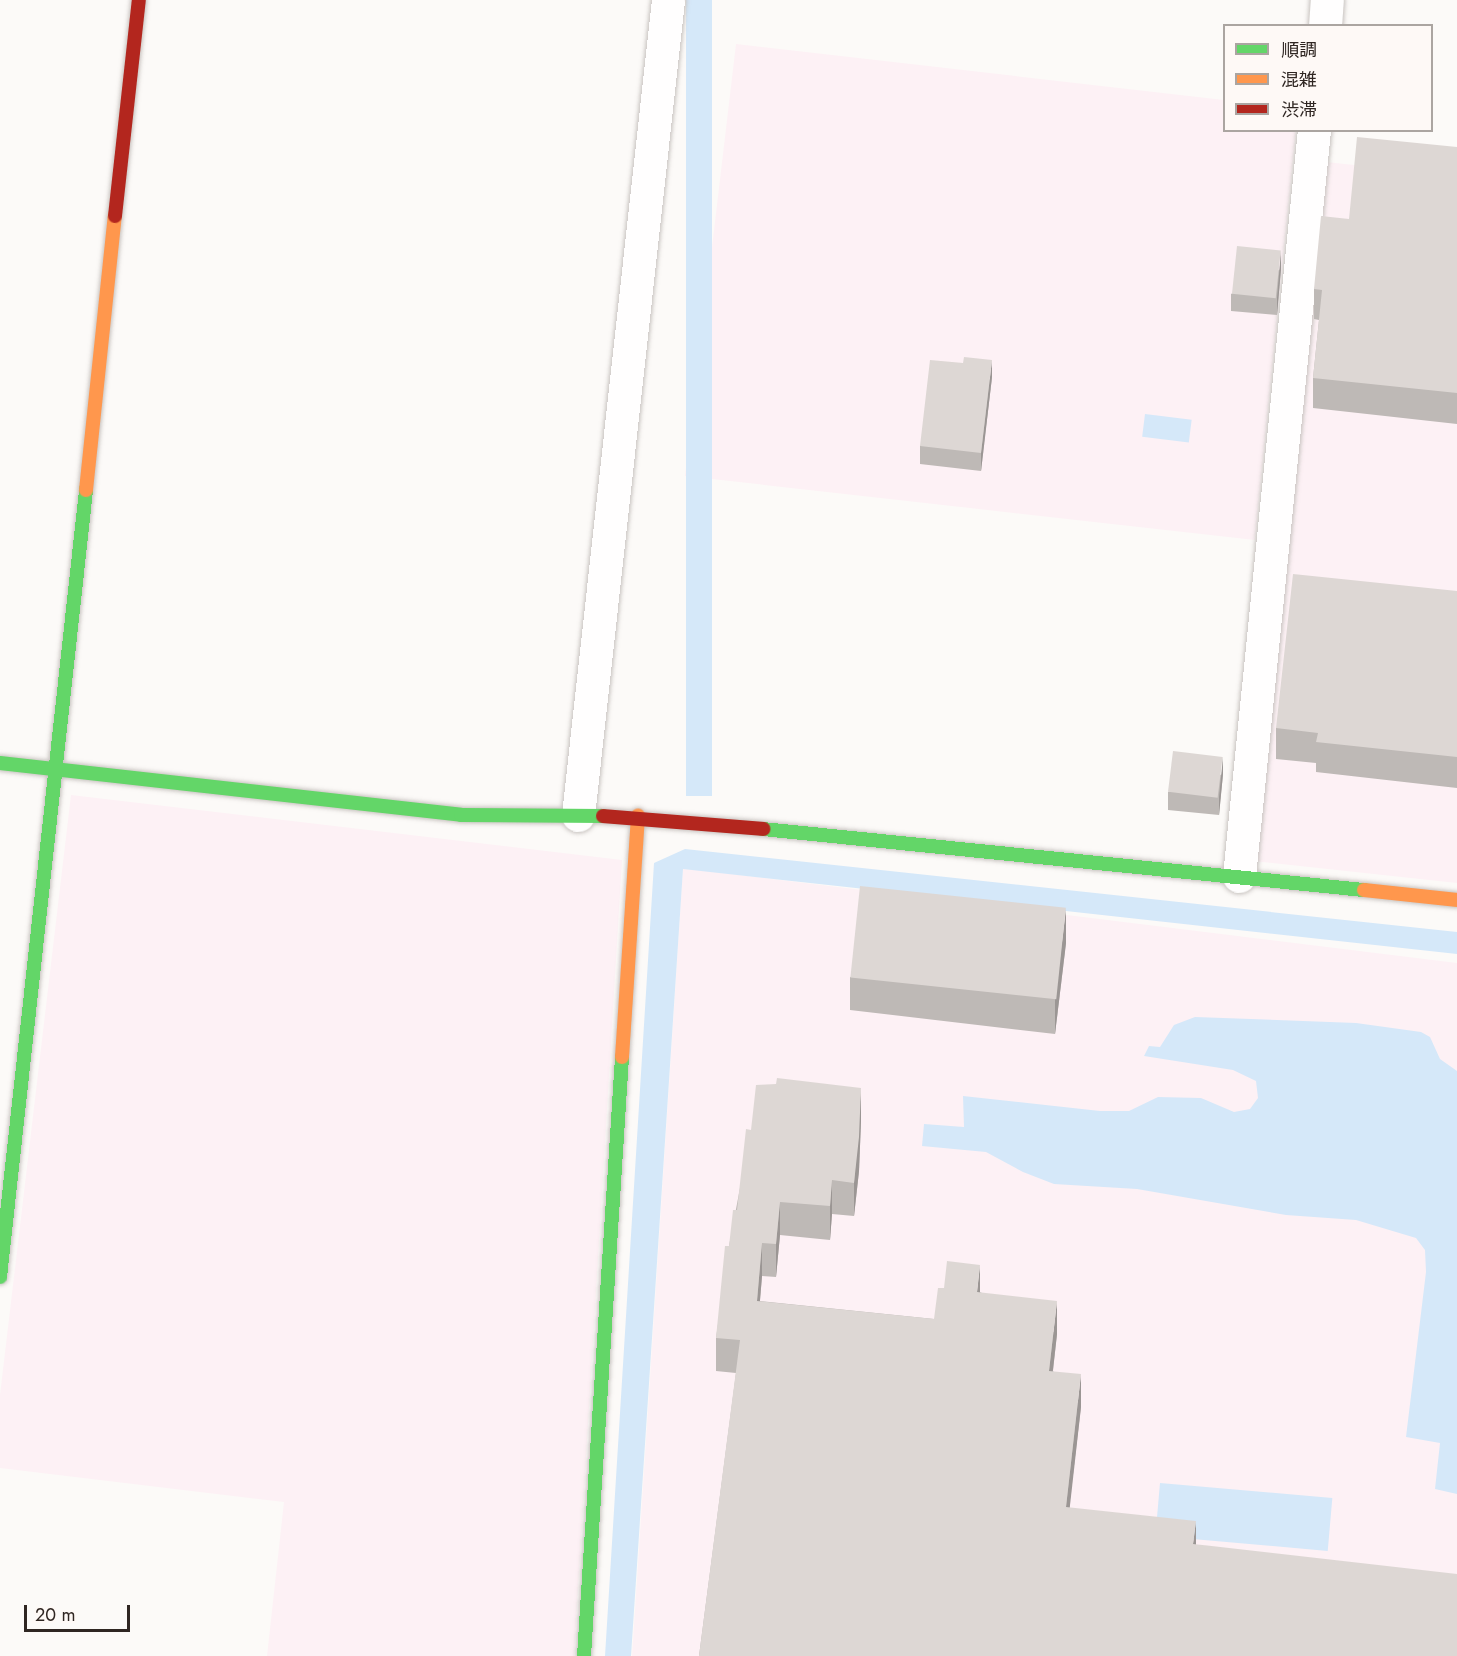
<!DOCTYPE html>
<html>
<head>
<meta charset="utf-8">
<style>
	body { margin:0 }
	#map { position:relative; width:1457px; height:1656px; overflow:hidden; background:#fcfaf8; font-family:Jost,"Noto Sans JP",sans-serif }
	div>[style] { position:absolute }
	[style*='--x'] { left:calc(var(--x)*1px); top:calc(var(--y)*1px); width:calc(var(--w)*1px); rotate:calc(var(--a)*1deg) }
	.industrial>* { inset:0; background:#fdf1f5 }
	.water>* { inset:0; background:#d5e8f9; transform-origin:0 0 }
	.roads { filter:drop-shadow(0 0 2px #c9c4c1) drop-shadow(0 0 2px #c9c4c1) }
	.street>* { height:33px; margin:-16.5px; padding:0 16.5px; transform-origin:16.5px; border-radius:16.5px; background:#fffefe }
	.fast>* { height:14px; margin:-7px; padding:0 7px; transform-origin:7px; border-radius:7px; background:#63d668 }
	.slow>* { height:14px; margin:-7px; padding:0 7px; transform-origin:7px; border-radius:7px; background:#ff974d }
	.jam>* { height:14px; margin:-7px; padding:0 7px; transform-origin:7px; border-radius:7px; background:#b3261e }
	.wall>* { inset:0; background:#beb9b6 }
	.shaded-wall>* { inset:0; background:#9b9694 }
	.building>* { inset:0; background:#ddd7d4; transform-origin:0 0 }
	span { translate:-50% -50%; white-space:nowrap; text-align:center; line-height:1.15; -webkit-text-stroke:4.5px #fef9f6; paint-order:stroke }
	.legend { position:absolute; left:1223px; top:24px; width:210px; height:108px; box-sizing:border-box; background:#fef9f6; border:2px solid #aba5a1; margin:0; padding:8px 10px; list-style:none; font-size:18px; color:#2f2622 }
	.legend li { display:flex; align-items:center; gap:12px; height:30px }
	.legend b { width:30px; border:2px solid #aba5a1 }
	.scale { position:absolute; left:24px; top:1605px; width:106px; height:27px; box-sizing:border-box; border:3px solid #2f2622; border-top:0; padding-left:8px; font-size:18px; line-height:21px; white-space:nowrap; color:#2f2622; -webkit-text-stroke:4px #fef9f6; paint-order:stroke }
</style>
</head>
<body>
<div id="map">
	<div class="industrial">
		<div style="clip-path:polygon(736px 44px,1224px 100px,1224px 130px,1296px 131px,1255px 540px,685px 476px)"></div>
		<div style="clip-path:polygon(1326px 162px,1457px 176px,1457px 883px,1253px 861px)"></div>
		<div style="clip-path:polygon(71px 795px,622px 860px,574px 1656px,267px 1656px,284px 1502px,0 1468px,0 1395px)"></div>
		<div style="clip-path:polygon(683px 868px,1457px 963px,1457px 1656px,632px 1656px)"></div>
	</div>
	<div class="water">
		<div style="left:686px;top:0;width:26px;height:796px"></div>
		<div style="left:1145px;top:414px;width:47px;height:23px;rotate:7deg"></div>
		<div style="clip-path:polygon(685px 849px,1457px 932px,1457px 954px,683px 869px,631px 1656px,605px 1656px,654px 863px)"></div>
		<div style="clip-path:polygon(1195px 1017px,1356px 1023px,1421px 1032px,1430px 1037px,1440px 1059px,1457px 1071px,1457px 1494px,1435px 1489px,1440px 1443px,1406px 1437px,1426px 1272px,1425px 1250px,1416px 1238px,1356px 1220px,1286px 1215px,1137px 1189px,1054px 1184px,1023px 1172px,986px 1152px,922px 1146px,924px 1124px,964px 1127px,963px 1096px,1100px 1111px,1129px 1111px,1158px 1097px,1201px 1098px,1234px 1112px,1250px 1109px,1258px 1098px,1256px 1081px,1233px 1070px,1144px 1056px,1149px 1046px,1160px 1047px,1174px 1025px)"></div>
		<div style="left:1160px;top:1483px;width:173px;height:53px;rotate:5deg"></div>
	</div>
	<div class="roads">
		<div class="street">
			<div style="--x:1325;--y:26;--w:26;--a:-86"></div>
			<div style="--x:578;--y:815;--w:820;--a:-83.7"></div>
			<div style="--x:1239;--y:876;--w:750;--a:-84.26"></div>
		</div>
		<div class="fast">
			<div style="--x:0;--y:763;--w:464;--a:6.4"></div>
			<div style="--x:461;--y:815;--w:142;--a:0.4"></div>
			<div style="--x:763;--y:829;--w:604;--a:5.8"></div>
			<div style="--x:0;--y:1277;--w:792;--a:-83.76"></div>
			<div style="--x:584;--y:1656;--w:600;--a:-86.37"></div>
		</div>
		<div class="slow">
			<div style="--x:86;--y:490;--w:276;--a:-84"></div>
			<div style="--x:1364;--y:890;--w:94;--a:6.1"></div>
			<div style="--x:622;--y:1057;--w:242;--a:-86.2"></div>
		</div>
		<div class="jam">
			<div style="--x:115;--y:216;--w:217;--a:-83.7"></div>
			<div style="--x:603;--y:816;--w:161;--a:4.6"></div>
		</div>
	</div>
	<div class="wall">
		<div style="clip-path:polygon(1457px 147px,1457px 424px,1313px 408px,1313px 378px,1319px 320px,1314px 319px,1314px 289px,1349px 219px)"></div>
		<div style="clip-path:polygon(1281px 269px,1277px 315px,1231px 311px,1231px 294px)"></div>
		<div style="clip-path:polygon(992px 377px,981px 471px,920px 464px,920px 446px)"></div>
		<div style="clip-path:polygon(1457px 591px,1457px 788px,1316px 772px,1316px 763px,1276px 759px,1276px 728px)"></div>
		<div style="clip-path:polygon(1223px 774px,1219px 815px,1168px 810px,1168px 792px)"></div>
		<div style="clip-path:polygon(1066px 943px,1055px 1034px,850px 1010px,850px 977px)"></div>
		<div style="clip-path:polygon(861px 1121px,859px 1171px,854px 1216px,832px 1214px,830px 1240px,780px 1235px,776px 1277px,762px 1276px,760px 1301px,934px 1319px,980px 1292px,1057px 1334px,1053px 1371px,1081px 1407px,1069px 1508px,699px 1656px,736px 1373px,716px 1371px,716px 1338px,729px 1246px,751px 1130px)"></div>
	</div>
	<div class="shaded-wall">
		<div style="clip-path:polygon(1281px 251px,1281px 269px,1277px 315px,1277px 298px)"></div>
		<div style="clip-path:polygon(992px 360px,992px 377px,981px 471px,981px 453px)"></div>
		<div style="clip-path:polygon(1223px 757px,1223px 774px,1219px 815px,1219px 797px)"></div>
		<div style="clip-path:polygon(1066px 909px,1066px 943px,1055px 1034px,1055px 1000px)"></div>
		<div style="clip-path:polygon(861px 1088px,861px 1121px,859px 1171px,854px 1216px,854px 1183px)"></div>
		<div style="clip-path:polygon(832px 1180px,832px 1214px,830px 1240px,830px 1206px)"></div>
		<div style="clip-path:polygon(780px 1202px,780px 1235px,776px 1277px,776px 1244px)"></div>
		<div style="clip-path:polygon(762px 1243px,762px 1276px,757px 1334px,757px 1301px)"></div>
		<div style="clip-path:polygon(980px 1265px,980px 1298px,977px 1292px)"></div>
		<div style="clip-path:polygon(1057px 1301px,1057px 1334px,1049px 1404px,1049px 1371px)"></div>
		<div style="clip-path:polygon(1081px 1374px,1081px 1407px,1066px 1541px,1066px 1507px)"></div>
		<div style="clip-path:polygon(1196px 1521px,1196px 1555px,1193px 1544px)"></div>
	</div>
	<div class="building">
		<div style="clip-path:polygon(1357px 137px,1457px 147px,1457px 393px,1313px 378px,1322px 290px,1314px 289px,1321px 216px,1349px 219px)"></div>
		<div style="left:1237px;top:246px;width:44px;height:48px;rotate:6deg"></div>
		<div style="clip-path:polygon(964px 357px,992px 360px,981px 453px,920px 446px,930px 360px,963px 363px)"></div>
		<div style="clip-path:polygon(1293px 574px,1457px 591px,1457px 757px,1316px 742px,1318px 733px,1276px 728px)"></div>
		<div style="left:1173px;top:751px;width:50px;height:41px;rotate:7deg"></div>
		<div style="left:860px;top:886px;width:207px;height:92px;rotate:6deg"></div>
		<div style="clip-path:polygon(777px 1078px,861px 1088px,859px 1137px,854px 1183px,832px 1180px,830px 1206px,780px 1202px,776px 1244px,762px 1243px,757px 1301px,934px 1319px,938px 1288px,944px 1288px,947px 1261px,980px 1265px,977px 1292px,1057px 1301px,1049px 1371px,1081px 1374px,1066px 1507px,1196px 1521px,1193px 1544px,1457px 1574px,1457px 1656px,699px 1656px,740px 1340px,716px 1338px,725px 1246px,729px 1246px,733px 1210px,737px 1210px,746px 1129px,751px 1130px,756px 1085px,776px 1084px)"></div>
	</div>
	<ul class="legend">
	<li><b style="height:8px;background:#63d668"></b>順調</li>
	<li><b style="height:8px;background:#ff974d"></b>混雑</li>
	<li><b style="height:8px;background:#b3261e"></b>渋滞</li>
	</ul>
	<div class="scale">20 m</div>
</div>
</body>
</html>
